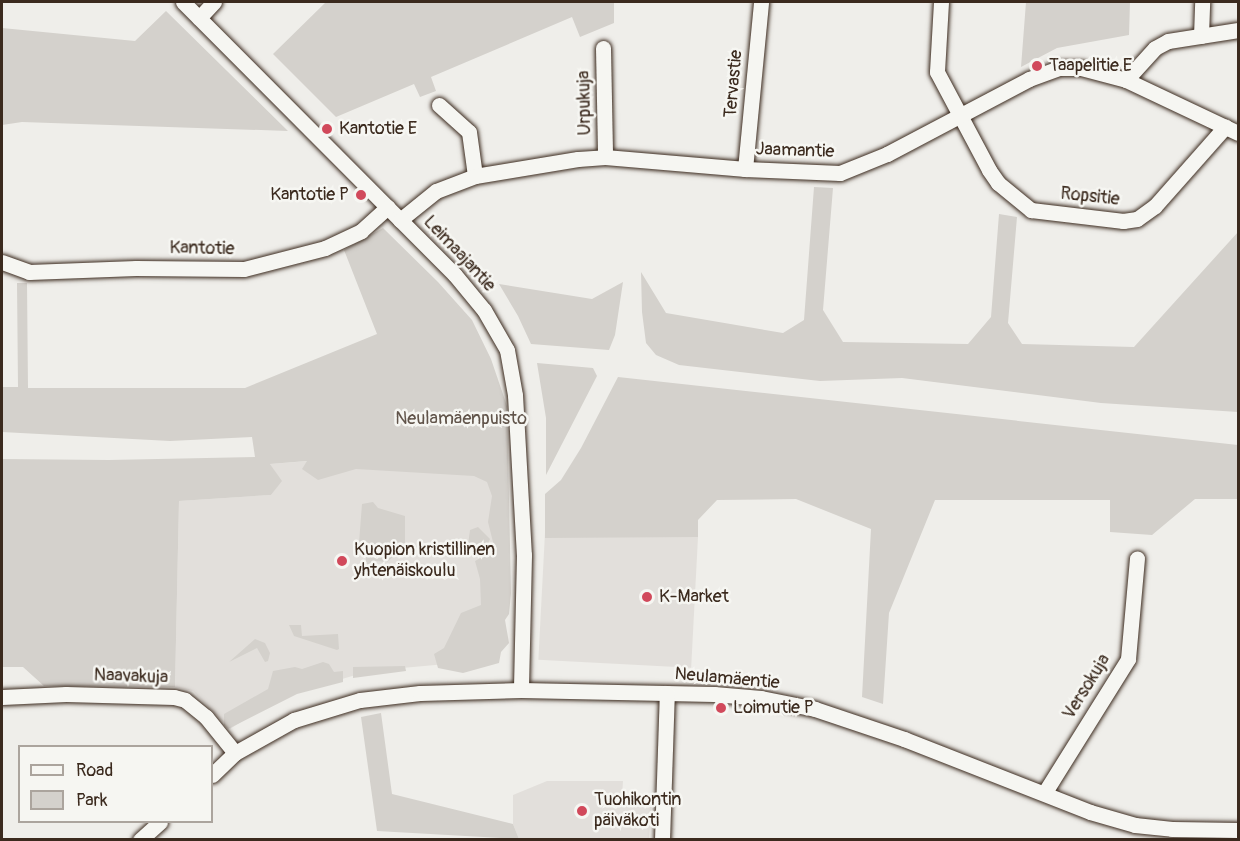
<!DOCTYPE html>
<html>
<head>
<meta charset="utf-8">
<style>
	body { margin:0 }
	#map { position:relative; width:1240px; height:841px; overflow:hidden; background:#efeeea; font-family:Pangolin,sans-serif }
	div>[style] { position:absolute }
	[style*='--x'] { left:calc(var(--x)*1px); top:calc(var(--y)*1px); width:calc(var(--w)*1px); rotate:calc(var(--a)*1deg) }
	.built>* { inset:0; background:#e2dfdb; transform-origin:0 0 }
	.green>* { inset:0; background:#d4d1cc }
	.roads { filter:drop-shadow(0 0 2px #3b2a1e) drop-shadow(0 0 2px #3b2a1e) }
	.minor>* { height:15px; margin:-7.5px; padding:0 7.5px; transform-origin:7.5px; border-radius:7.5px; background:#f6f6f2 }
	.dots>* { width:16px; height:16px; translate:-50% -50%; box-sizing:border-box; border:3px solid #f6f6f2; border-radius:50% }
	span { translate:-50% -50%; white-space:nowrap; text-align:center; line-height:1.15; -webkit-text-stroke:5px #f6f6f2; paint-order:stroke }
	.poi-label { font-size:18px; color:#3b2a1e }
	.left { translate:0 -50%; text-align:left }
	.right { translate:-100% -50%; text-align:right }
	.street-label { font-size:18px; color:#3b2a1e }
	.park-label { font-size:18px; color:#61544a }
	.frame { position:absolute; inset:0; border:3px solid #3b2a1e; pointer-events:none }
	.legend { position:absolute; left:18px; top:745px; width:195px; height:78px; box-sizing:border-box; background:#f6f6f2; border:2px solid #aba49d; margin:0; padding:8px 10px; list-style:none; font-size:18px; color:#3b2a1e }
	.legend li { display:flex; align-items:center; gap:12px; height:30px }
	.legend b { width:30px; border:2px solid #aba49d }
</style>
</head>
<body>
<div id="map">
	<div class="built">
		<div style="clip-path:polygon(309px 461px,438px 463px,508px 468px,507px 606px,446px 664px,369px 671px,295px 693px,261px 709px,230px 729px,193px 691px,175px 687px,179px 501px,271px 495px,281px 481px,270px 464px)"></div>
		<div style="left:698px;top:537px;width:131px;height:153px;rotate:93deg"></div>
		<div style="clip-path:polygon(547px 781px,623px 781px,622px 797px,652px 797px,649px 839px,519px 839px,513px 824px,513px 795px)"></div>
	</div>
	<div class="green">
		<div style="clip-path:polygon(326px 2px,614px 2px,614px 23px,580px 37px,572px 17px,431px 77px,436px 91px,420px 97px,414px 84px,336px 117px,273px 54px)"></div>
		<div style="clip-path:polygon(1026px 2px,1130px 2px,1129px 35px,1057px 48px,1021px 67px)"></div>
		<div style="clip-path:polygon(166px 11px,288px 131px,22px 122px,2px 125px,2px 28px,135px 41px)"></div>
		<div style="clip-path:polygon(814px 187px,833px 188px,823px 310px,843px 342px,968px 344px,991px 317px,999px 214px,1017px 217px,1008px 323px,1022px 344px,1134px 347px,1238px 232px,1238px 412px,1101px 403px,902px 378px,820px 381px,679px 365px,656px 355px,646px 343px,642px 312px,641px 272px,666px 313px,783px 333px,804px 320px)"></div>
		<div style="clip-path:polygon(383px 228px,438px 282px,472px 320px,491px 359px,507px 406px,511px 593px,509px 614px,505px 620px,509px 643px,501px 652px,499px 663px,463px 673px,438px 668px,434px 654px,444px 648px,461px 613px,481px 605px,480px 579px,475px 561px,495px 550px,488px 522px,492px 496px,487px 482px,474px 476px,356px 469px,318px 480px,302px 469px,307px 461px,270px 464px,282px 481px,271px 495px,179px 501px,175px 687px,44px 686px,23px 667px,2px 667px,2px 459px,109px 460px,255px 457px,252px 437px,170px 441px,2px 432px,2px 387px,18px 387px,17px 283px,27px 283px,28px 388px,245px 388px,377px 334px,344px 250px)"></div>
		<div style="clip-path:polygon(623px 282px,615px 335px,609px 350px,531px 344px,518px 316px,499px 284px,592px 299px)"></div>
		<div style="clip-path:polygon(537px 363px,593px 368px,597px 376px,546px 475px,546px 418px)"></div>
		<div style="clip-path:polygon(618px 377px,1238px 445px,1238px 499px,1195px 499px,1152px 535px,1110px 532px,1110px 500px,935px 500px,889px 613px,883px 704px,862px 697px,871px 529px,796px 499px,717px 500px,698px 520px,698px 537px,545px 538px,545px 494px,561px 480px,581px 448px)"></div>
		<div style="clip-path:polygon(373px 502px,378px 508px,405px 516px,405px 549px,396px 549px,394px 556px,387px 562px,376px 561px,375px 566px,366px 565px,366px 544px,359px 543px,362px 504px)"></div>
		<div style="clip-path:polygon(478px 527px,490px 539px,482px 556px,468px 545px,470px 530px)"></div>
		<div style="clip-path:polygon(289px 625px,301px 625px,302px 636px,338px 634px,339px 649px,337px 650px,294px 636px)"></div>
		<div style="clip-path:polygon(255px 639px,265px 643px,270px 653px,268px 661px,265px 662px,257px 648px,229px 662px)"></div>
		<div style="clip-path:polygon(323px 662px,329px 664px,334px 672px,343px 671px,343px 682px,297px 694px,228px 729px,224px 725px,224px 714px,268px 689px,273px 671px,295px 667px,302px 669px)"></div>
		<div style="clip-path:polygon(405px 666px,406px 671px,353px 678px,353px 667px)"></div>
		<div style="clip-path:polygon(381px 713px,392px 794px,513px 824px,519px 839px,377px 831px,361px 717px)"></div>
	</div>
	<div class="roads">
		<div class="minor">
			<div style="--x:183;--y:2;--w:385;--a:45.1"></div>
			<div style="--x:455;--y:275;--w:45;--a:50.4"></div>
			<div style="--x:484;--y:310;--w:46;--a:60.1"></div>
			<div style="--x:507;--y:350;--w:46;--a:79.9"></div>
			<div style="--x:515;--y:395;--w:160;--a:86.8"></div>
			<div style="--x:524;--y:555;--w:135;--a:91.3"></div>
			<div style="--x:941;--y:2;--w:70;--a:93.3"></div>
			<div style="--x:937;--y:72;--w:111;--a:62"></div>
			<div style="--x:989;--y:170;--w:16;--a:55"></div>
			<div style="--x:998;--y:183;--w:43;--a:39.3"></div>
			<div style="--x:1031;--y:210;--w:93;--a:6.8"></div>
			<div style="--x:1123;--y:221;--w:14;--a:-8"></div>
			<div style="--x:1137;--y:219;--w:22;--a:-36"></div>
			<div style="--x:1155;--y:206;--w:106;--a:-48.5"></div>
			<div style="--x:199;--y:18;--w:22;--a:-47"></div>
			<div style="--x:1201;--y:36;--w:34;--a:-88"></div>
			<div style="--x:603;--y:48;--w:109;--a:88.9"></div>
			<div style="--x:1126;--y:80;--w:43;--a:-47.8"></div>
			<div style="--x:1155;--y:48;--w:15;--a:-28"></div>
			<div style="--x:1168;--y:41;--w:71;--a:-8.9"></div>
			<div style="--x:439;--y:105;--w:40;--a:42"></div>
			<div style="--x:469;--y:132;--w:44;--a:82.2"></div>
			<div style="--x:745;--y:169;--w:168;--a:-84.5"></div>
			<div style="--x:400;--y:220;--w:46;--a:-38.9"></div>
			<div style="--x:436;--y:191;--w:42;--a:-21"></div>
			<div style="--x:475;--y:176;--w:104;--a:-9.4"></div>
			<div style="--x:578;--y:159;--w:27;--a:-4"></div>
			<div style="--x:605;--y:157;--w:141;--a:4.9"></div>
			<div style="--x:745;--y:169;--w:95;--a:2.4"></div>
			<div style="--x:840;--y:173;--w:51;--a:-22"></div>
			<div style="--x:887;--y:154;--w:161;--a:-27.8"></div>
			<div style="--x:1029;--y:79;--w:32;--a:-20"></div>
			<div style="--x:1059;--y:68;--w:22;--a:0"></div>
			<div style="--x:1081;--y:68;--w:47;--a:14.9"></div>
			<div style="--x:1126;--y:80;--w:124;--a:25.3"></div>
			<div style="--x:2;--y:262;--w:29;--a:20"></div>
			<div style="--x:29;--y:272;--w:107;--a:-2.1"></div>
			<div style="--x:136;--y:268;--w:108;--a:0.5"></div>
			<div style="--x:244;--y:269;--w:84;--a:-14.5"></div>
			<div style="--x:325;--y:248;--w:40;--a:-25"></div>
			<div style="--x:361;--y:231;--w:36;--a:-42"></div>
			<div style="--x:2;--y:697;--w:64;--a:-2.7"></div>
			<div style="--x:66;--y:694;--w:108;--a:1.6"></div>
			<div style="--x:174;--y:697;--w:11;--a:15"></div>
			<div style="--x:185;--y:700;--w:27;--a:39"></div>
			<div style="--x:206;--y:717;--w:46;--a:51.1"></div>
			<div style="--x:212;--y:775;--w:32;--a:-44"></div>
			<div style="--x:235;--y:753;--w:68;--a:-29.2"></div>
			<div style="--x:294;--y:720;--w:69;--a:-16.9"></div>
			<div style="--x:360;--y:700;--w:60;--a:-6.7"></div>
			<div style="--x:420;--y:693;--w:101;--a:-1.7"></div>
			<div style="--x:521;--y:690;--w:193;--a:1.2"></div>
			<div style="--x:714;--y:694;--w:47;--a:4.9"></div>
			<div style="--x:761;--y:698;--w:55;--a:11.5"></div>
			<div style="--x:815;--y:709;--w:94;--a:18.6"></div>
			<div style="--x:904;--y:739;--w:200;--a:21.4"></div>
			<div style="--x:1090;--y:812;--w:47;--a:16.1"></div>
			<div style="--x:1135;--y:825;--w:37;--a:6"></div>
			<div style="--x:1172;--y:829;--w:66;--a:0.9"></div>
			<div style="--x:1045;--y:792;--w:157;--a:-58"></div>
			<div style="--x:1128;--y:659;--w:101;--a:-84.9"></div>
			<div style="--x:140;--y:840;--w:27;--a:-42"></div>
			<div style="--x:662;--y:840;--w:147;--a:-88.1"></div>
		</div>
	</div>
	<div class="dots">
		<div style="left:1037px;top:66px;background:#d1495b"></div>
		<div style="left:327px;top:129px;background:#d1495b"></div>
		<div style="left:361px;top:195px;background:#d1495b"></div>
		<div style="left:342px;top:561px;background:#d1495b"></div>
		<div style="left:647px;top:597px;background:#d1495b"></div>
		<div style="left:721px;top:708px;background:#d1495b"></div>
		<div style="left:582px;top:811px;background:#d1495b"></div>
	</div>
	<div class="poi-label">
		<span class="left" style="left:1049px;top:66px">Taapelitie E</span>
		<span class="left" style="left:339px;top:129px">Kantotie E</span>
		<span class="right" style="left:349px;top:195px">Kantotie P</span>
		<span class="left" style="left:354px;top:561px">Kuopion kristillinen<br>yhtenäiskoulu</span>
		<span class="left" style="left:659px;top:597px">K-Market</span>
		<span class="left" style="left:733px;top:708px">Loimutie P</span>
		<span class="left" style="left:594px;top:811px">Tuohikontin<br>päiväkoti</span>
	</div>
	<div class="street-label">
		<span style="left:734px;top:84px;rotate:-85deg">Tervastie</span>
		<span style="left:585px;top:103px;rotate:-91deg">Urpukuja</span>
		<span style="left:795px;top:151px;rotate:2deg">Jaamantie</span>
		<span style="left:1090px;top:197px;rotate:6deg">Ropsitie</span>
		<span style="left:202px;top:249px;rotate:1deg">Kantotie</span>
		<span style="left:459px;top:254px;rotate:47deg">Leimaajantie</span>
		<span style="left:131px;top:677px;rotate:2deg">Naavakuja</span>
		<span style="left:727px;top:679px;rotate:5deg">Neulamäentie</span>
		<span style="left:1087px;top:687px;rotate:-58deg">Versokuja</span>
	</div>
	<div class="park-label">
		<span style="left:461px;top:419px">Neulamäenpuisto</span>
	</div>
	<div class="frame"></div>
	<ul class="legend">
	<li><b style="height:8px;background:#f6f6f2"></b>Road</li>
	<li><b style="height:16px;background:#d4d1cc"></b>Park</li>
	</ul>
</div>
</body>
</html>
